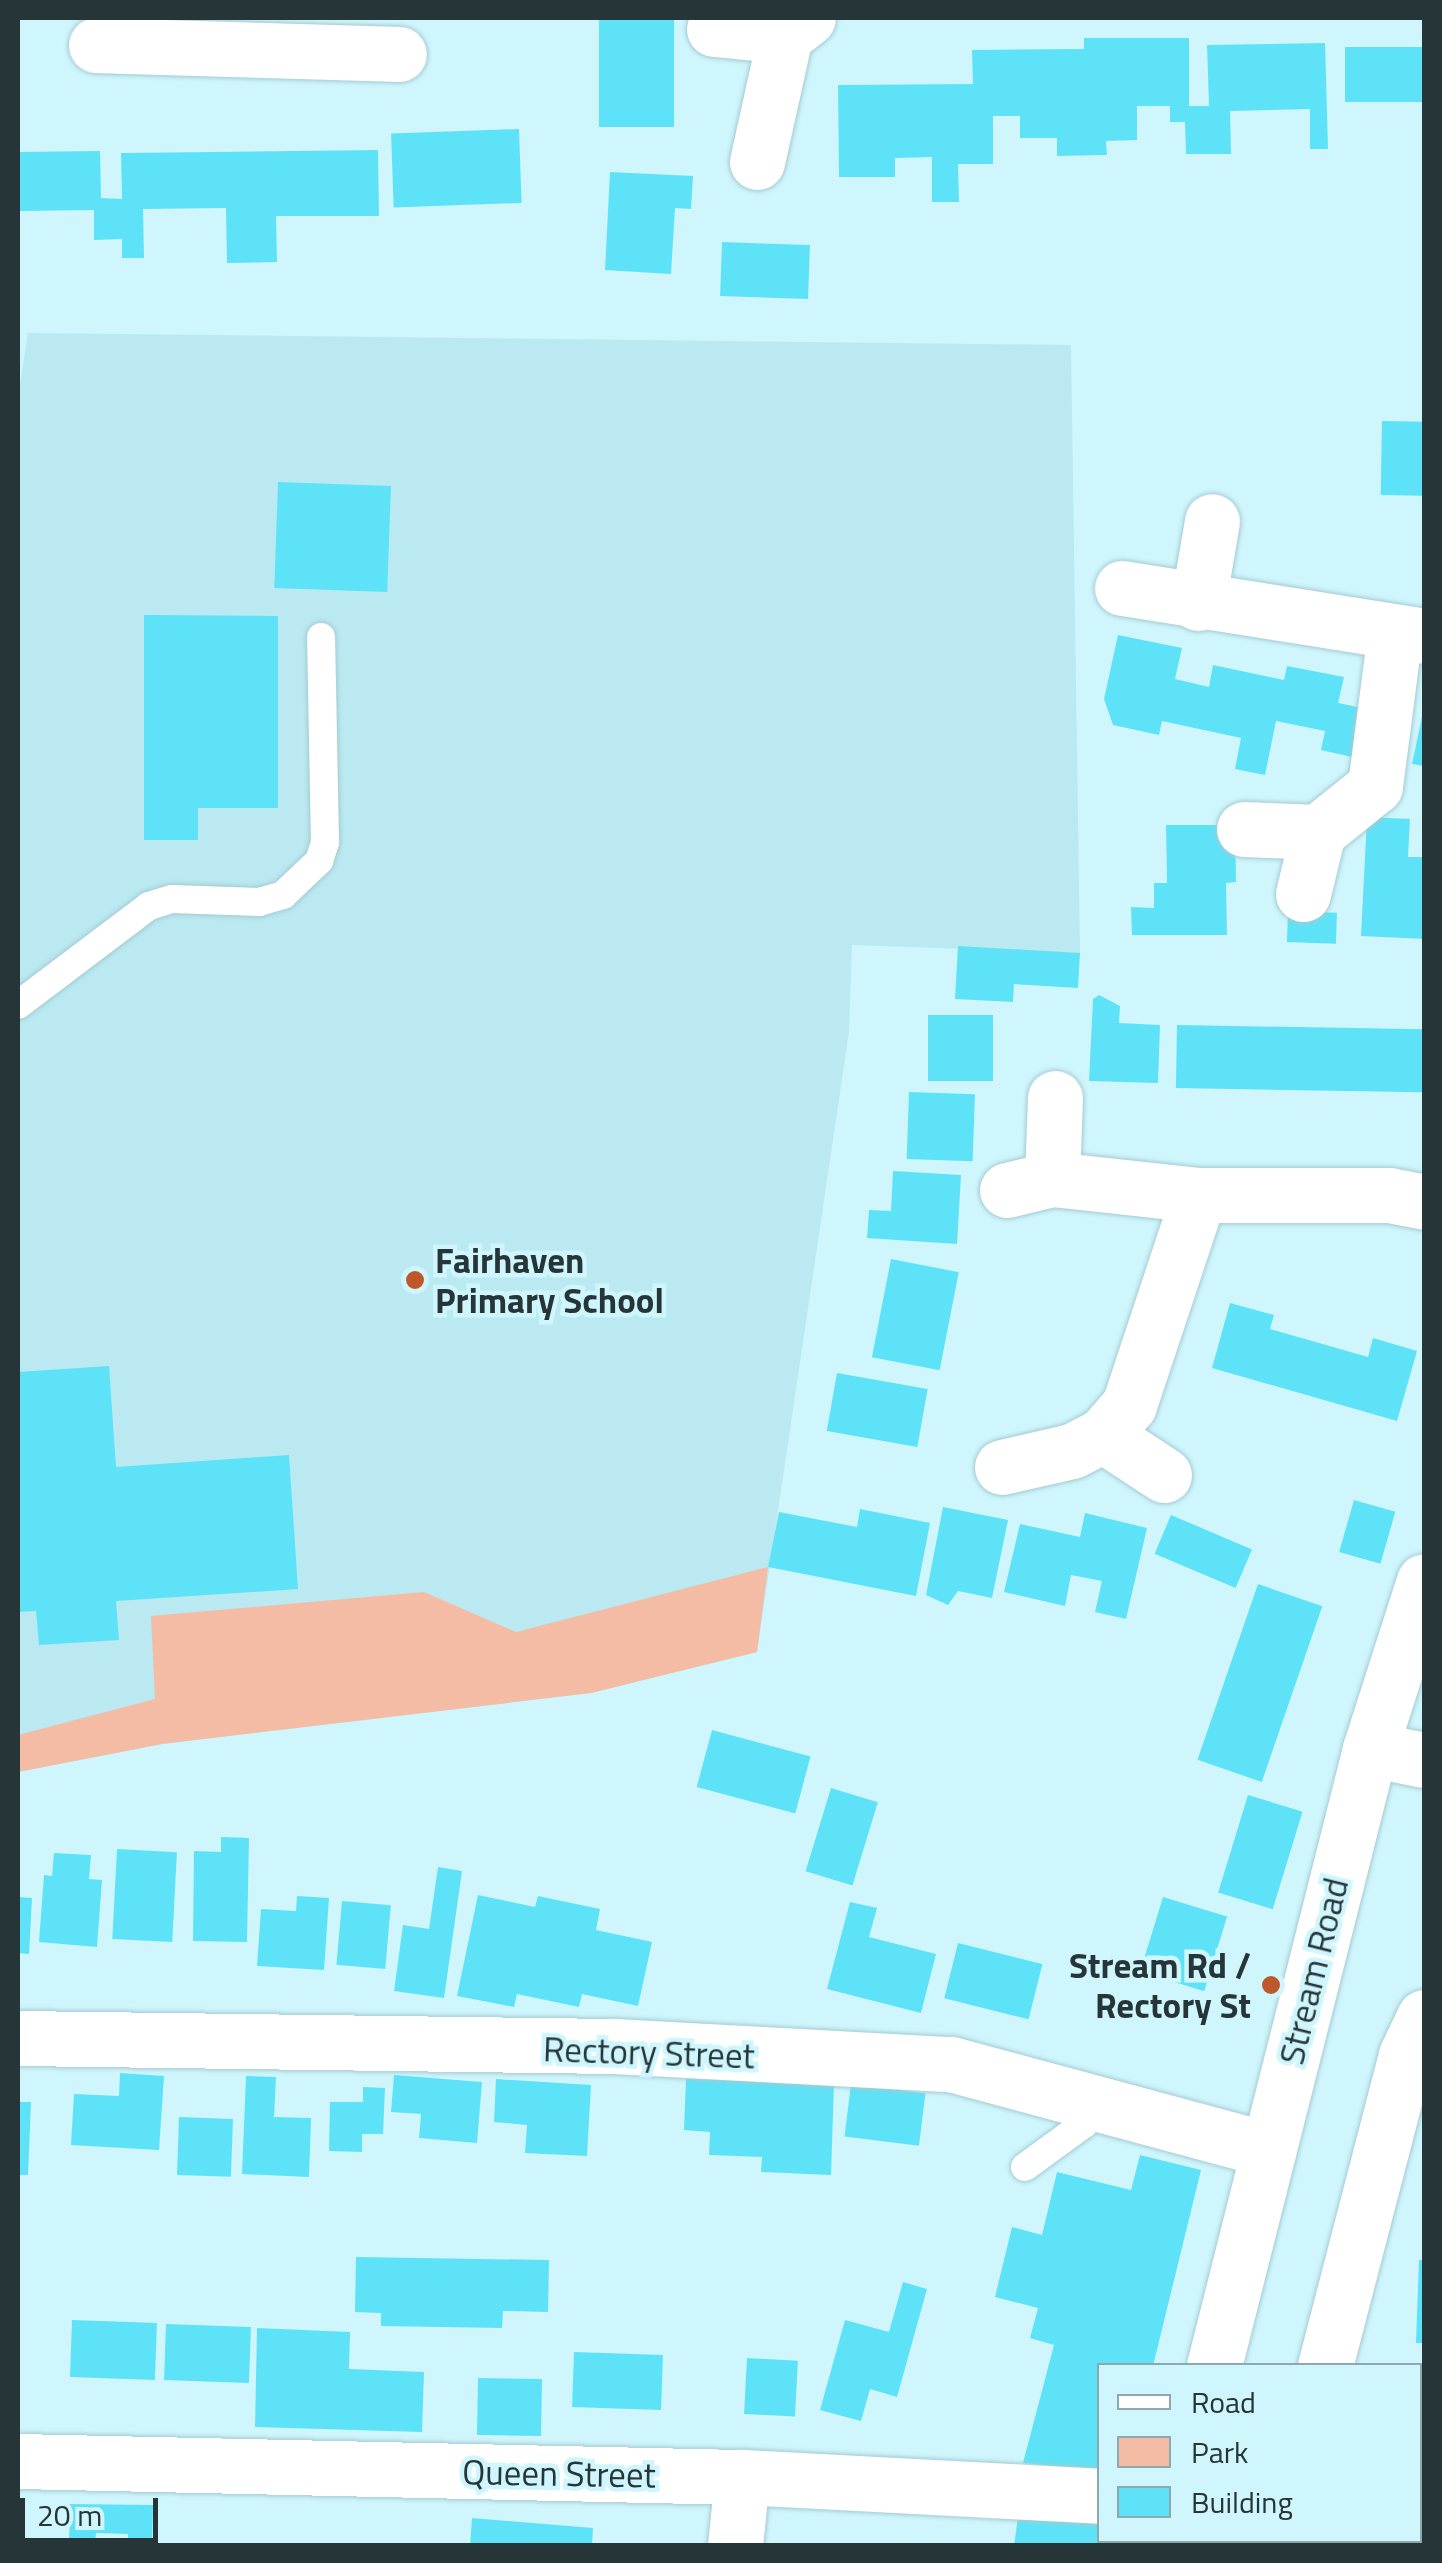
<!DOCTYPE html>
<html>
<head>
<meta charset="utf-8">
<style>
	body { margin:0 }
	#map { position:relative; width:1442px; height:2563px; overflow:hidden; background:#cff6fd; font-family:"Titillium Web",sans-serif }
	div>[style] { position:absolute }
	[style*='--x'] { left:calc(var(--x)*1px); top:calc(var(--y)*1px); width:calc(var(--w)*1px); rotate:calc(var(--a)*1deg) }
	.built>* { inset:0; background:#bae9f1 }
	.green>* { inset:0; background:#f4bba5 }
	.building>* { inset:0; background:#5ee2f7; transform-origin:0 0 }
	.roads { filter:drop-shadow(0 0 2px #a5cbd2) drop-shadow(0 0 2px #a5cbd2) }
	.service>* { height:28px; margin:-14px; padding:0 14px; transform-origin:14px; border-radius:14px; background:#fff }
	.minor>* { height:55px; margin:-27.5px; padding:0 27.5px; transform-origin:27.5px; border-radius:27.5px; background:#fff }
	.trunk>* { height:55px; margin:-27.5px; padding:0 27.5px; transform-origin:27.5px; border-radius:27.5px; background:#fff }
	.dots>* { width:28px; height:28px; translate:-50% -50%; box-sizing:border-box; border:5px solid #cff6fd; border-radius:50% }
	span { translate:-50% -50%; white-space:nowrap; text-align:center; line-height:1.15; -webkit-text-stroke:9px #cff6fd; paint-order:stroke }
	.poi-label { font-size:35px; color:#263538; font-weight:700 }
	.left { translate:0 -50%; text-align:left }
	.right { translate:-100% -50%; text-align:right }
	.street-label { font-size:35px; color:#263538 }
	.frame { position:absolute; inset:0; border:20px solid #263538; pointer-events:none }
	.legend { position:absolute; left:1097px; top:2363px; width:325px; height:180px; box-sizing:border-box; background:#cff6fd; border:2px solid #8ba9ae; margin:0; padding:12px 18px; list-style:none; font-size:30px; color:#263538 }
	.legend li { display:flex; align-items:center; gap:20px; height:50px }
	.legend b { width:50px; border:2px solid #8ba9ae }
	.scale { position:absolute; left:20px; top:2498px; width:138px; height:45px; box-sizing:border-box; border:5px solid #263538; border-top:0; padding-left:12px; font-size:30px; line-height:35px; white-space:nowrap; color:#263538; -webkit-text-stroke:8px #cff6fd; paint-order:stroke }
</style>
</head>
<body>
<div id="map">
	<div class="built">
		<div style="clip-path:polygon(28px 333px,1071px 345px,1080px 953px,852px 945px,849px 1032px,757px 1652px,591px 1693px,162px 1744px,18px 1772px,18px 397px)"></div>
	</div>
	<div class="green">
		<div style="clip-path:polygon(768px 1567px,757px 1652px,591px 1693px,162px 1744px,18px 1772px,18px 1735px,155px 1699px,151px 1616px,424px 1592px,516px 1632px)"></div>
	</div>
	<div class="building">
		<div style="left:599px;top:18px;width:75px;height:109px"></div>
		<div style="clip-path:polygon(1084px 38px,1189px 38px,1189px 106px,1209px 106px,1207px 45px,1325px 43px,1328px 149px,1310px 149px,1310px 109px,1230px 111px,1231px 154px,1186px 154px,1185px 122px,1170px 122px,1170px 106px,1137px 106px,1137px 140px,1106px 141px,1107px 155px,1057px 156px,1057px 138px,1020px 138px,1020px 116px,993px 116px,993px 164px,958px 164px,959px 202px,932px 202px,932px 157px,895px 158px,895px 177px,839px 177px,838px 85px,973px 84px,972px 50px,1084px 49px)"></div>
		<div style="left:1424px;top:47px;width:55px;height:79px;rotate:90deg"></div>
		<div style="left:519px;top:129px;width:74px;height:128px;rotate:88deg"></div>
		<div style="clip-path:polygon(378px 150px,379px 216px,276px 216px,277px 262px,227px 263px,226px 208px,143px 209px,144px 258px,122px 258px,122px 239px,94px 240px,94px 210px,18px 211px,18px 152px,100px 151px,101px 198px,122px 199px,121px 153px)"></div>
		<div style="clip-path:polygon(610px 172px,693px 176px,691px 209px,675px 208px,671px 274px,605px 270px)"></div>
		<div style="left:722px;top:242px;width:88px;height:54px;rotate:2deg"></div>
		<div style="left:1382px;top:421px;width:42px;height:74px;rotate:1deg"></div>
		<div style="left:278px;top:482px;width:113px;height:106px;rotate:2deg"></div>
		<div style="clip-path:polygon(144px 615px,278px 616px,278px 808px,198px 808px,198px 840px,144px 840px)"></div>
		<div style="clip-path:polygon(1118px 635px,1182px 648px,1175px 679px,1209px 687px,1213px 665px,1284px 680px,1287px 666px,1344px 677px,1338px 703px,1362px 708px,1352px 757px,1321px 750px,1325px 731px,1276px 721px,1265px 775px,1235px 769px,1241px 738px,1162px 721px,1159px 735px,1113px 725px,1104px 699px)"></div>
		<div style="clip-path:polygon(1423px 712px,1424px 712px,1424px 766px,1412px 764px)"></div>
		<div style="clip-path:polygon(1367px 817px,1410px 819px,1408px 857px,1424px 857px,1424px 939px,1361px 936px)"></div>
		<div style="clip-path:polygon(1166px 825px,1235px 825px,1236px 882px,1226px 883px,1227px 935px,1132px 935px,1131px 907px,1154px 908px,1154px 883px,1167px 883px)"></div>
		<div style="left:1288px;top:911px;width:49px;height:31px;rotate:2deg"></div>
		<div style="clip-path:polygon(958px 946px,1080px 953px,1078px 988px,1014px 984px,1013px 1002px,955px 999px)"></div>
		<div style="clip-path:polygon(1099px 995px,1120px 1006px,1119px 1023px,1160px 1025px,1158px 1083px,1089px 1081px,1093px 999px)"></div>
		<div style="left:928px;top:1015px;width:65px;height:66px"></div>
		<div style="left:1177px;top:1025px;width:247px;height:63px;rotate:1deg"></div>
		<div style="left:909px;top:1092px;width:66px;height:67px;rotate:2deg"></div>
		<div style="clip-path:polygon(893px 1171px,961px 1175px,957px 1244px,867px 1238px,869px 1210px,891px 1211px)"></div>
		<div style="left:891px;top:1259px;width:69px;height:100px;rotate:11deg"></div>
		<div style="clip-path:polygon(1230px 1303px,1274px 1315px,1270px 1329px,1368px 1357px,1373px 1338px,1417px 1351px,1397px 1421px,1212px 1368px)"></div>
		<div style="clip-path:polygon(109px 1366px,116px 1467px,289px 1455px,298px 1589px,116px 1601px,119px 1640px,39px 1645px,36px 1611px,18px 1612px,18px 1372px)"></div>
		<div style="left:837px;top:1373px;width:92px;height:59px;rotate:10deg"></div>
		<div style="left:1354px;top:1500px;width:43px;height:54px;rotate:16deg"></div>
		<div style="clip-path:polygon(943px 1507px,1008px 1520px,992px 1598px,958px 1591px,948px 1605px,926px 1595px)"></div>
		<div style="clip-path:polygon(860px 1509px,930px 1523px,916px 1596px,768px 1567px,779px 1512px,857px 1527px)"></div>
		<div style="clip-path:polygon(1085px 1513px,1147px 1528px,1126px 1619px,1095px 1612px,1102px 1581px,1071px 1575px,1065px 1606px,1004px 1592px,1020px 1524px,1080px 1537px)"></div>
		<div style="left:1171px;top:1515px;width:88px;height:42px;rotate:23deg"></div>
		<div style="left:1258px;top:1584px;width:68px;height:186px;rotate:19deg"></div>
		<div style="left:712px;top:1730px;width:102px;height:59px;rotate:15deg"></div>
		<div style="left:831px;top:1788px;width:49px;height:87px;rotate:17deg"></div>
		<div style="left:1248px;top:1795px;width:57px;height:102px;rotate:17deg"></div>
		<div style="clip-path:polygon(221px 1837px,249px 1838px,247px 1942px,193px 1941px,194px 1851px,221px 1852px)"></div>
		<div style="left:117px;top:1849px;width:60px;height:90px;rotate:3deg"></div>
		<div style="clip-path:polygon(54px 1853px,91px 1855px,89px 1879px,102px 1880px,97px 1947px,39px 1942px,44px 1875px,52px 1876px)"></div>
		<div style="clip-path:polygon(438px 1867px,462px 1871px,444px 1998px,394px 1991px,403px 1925px,429px 1929px)"></div>
		<div style="clip-path:polygon(478px 1895px,535px 1907px,538px 1896px,600px 1909px,596px 1930px,652px 1942px,638px 2006px,582px 1994px,579px 2007px,517px 1994px,514px 2007px,457px 1996px)"></div>
		<div style="clip-path:polygon(297px 1896px,329px 1898px,324px 1970px,257px 1966px,261px 1909px,296px 1911px)"></div>
		<div style="clip-path:polygon(18px 1897px,32px 1898px,29px 1954px,18px 1953px)"></div>
		<div style="left:1163px;top:1897px;width:67px;height:78px;rotate:17deg"></div>
		<div style="left:342px;top:1901px;width:49px;height:64px;rotate:5deg"></div>
		<div style="clip-path:polygon(850px 1902px,877px 1908px,869px 1937px,936px 1954px,921px 2013px,827px 1989px)"></div>
		<div style="left:958px;top:1943px;width:87px;height:57px;rotate:14deg"></div>
		<div style="clip-path:polygon(120px 2073px,164px 2076px,159px 2150px,71px 2145px,74px 2094px,119px 2096px)"></div>
		<div style="clip-path:polygon(394px 2075px,482px 2082px,477px 2143px,419px 2138px,421px 2114px,391px 2112px)"></div>
		<div style="clip-path:polygon(246px 2076px,276px 2077px,274px 2117px,311px 2118px,309px 2177px,242px 2174px)"></div>
		<div style="clip-path:polygon(496px 2079px,591px 2085px,587px 2156px,525px 2153px,527px 2125px,494px 2122px)"></div>
		<div style="clip-path:polygon(686px 2079px,834px 2084px,831px 2175px,761px 2172px,762px 2157px,709px 2155px,710px 2132px,684px 2130px)"></div>
		<div style="left:851px;top:2084px;width:75px;height:53px;rotate:7deg"></div>
		<div style="clip-path:polygon(363px 2087px,385px 2088px,383px 2134px,362px 2134px,362px 2152px,329px 2151px,330px 2102px,363px 2102px)"></div>
		<div style="clip-path:polygon(18px 2102px,31px 2102px,28px 2175px,18px 2175px)"></div>
		<div style="left:179px;top:2117px;width:54px;height:58px;rotate:2deg"></div>
		<div style="clip-path:polygon(1140px 2155px,1201px 2170px,1153px 2366px,1100px 2366px,1100px 2471px,1023px 2463px,1054px 2345px,1030px 2338px,1038px 2308px,995px 2297px,1012px 2227px,1042px 2235px,1057px 2172px,1131px 2190px)"></div>
		<div style="clip-path:polygon(356px 2257px,549px 2260px,548px 2312px,503px 2311px,502px 2328px,381px 2326px,381px 2313px,355px 2312px)"></div>
		<div style="clip-path:polygon(1419px 2260px,1424px 2260px,1424px 2343px,1416px 2343px)"></div>
		<div style="clip-path:polygon(903px 2282px,927px 2289px,897px 2397px,870px 2389px,861px 2421px,820px 2410px,845px 2320px,889px 2332px)"></div>
		<div style="left:72px;top:2320px;width:85px;height:57px;rotate:2deg"></div>
		<div style="left:166px;top:2324px;width:85px;height:56px;rotate:2deg"></div>
		<div style="clip-path:polygon(257px 2328px,350px 2332px,349px 2369px,424px 2372px,422px 2432px,255px 2427px)"></div>
		<div style="left:574px;top:2352px;width:89px;height:55px;rotate:2deg"></div>
		<div style="left:747px;top:2358px;width:51px;height:56px;rotate:3deg"></div>
		<div style="left:1420px;top:2367px;width:4px;height:68px"></div>
		<div style="left:478px;top:2378px;width:64px;height:57px;rotate:1deg"></div>
		<div style="clip-path:polygon(70px 2504px,153px 2505px,152px 2546px,128px 2546px,128px 2534px,96px 2533px,95px 2546px,69px 2546px)"></div>
		<div style="clip-path:polygon(1019px 2509px,1100px 2521px,1100px 2540px,1106px 2546px,1014px 2546px)"></div>
		<div style="clip-path:polygon(472px 2518px,593px 2528px,592px 2546px,470px 2546px)"></div>
	</div>
	<div class="roads">
		<div class="service">
			<div style="--x:18;--y:1005;--w:164;--a:-37.1"></div>
			<div style="--x:149;--y:906;--w:24;--a:-17"></div>
			<div style="--x:172;--y:899;--w:87;--a:2"></div>
			<div style="--x:259;--y:902;--w:25;--a:-16"></div>
			<div style="--x:283;--y:895;--w:50;--a:-43.4"></div>
			<div style="--x:319;--y:861;--w:20;--a:-72"></div>
			<div style="--x:325;--y:842;--w:205;--a:-91.1"></div>
			<div style="--x:1025;--y:2167;--w:73;--a:-36.1"></div>
			<div style="--x:1084;--y:2124;--w:22;--a:-69"></div>
		</div>
		<div class="minor">
			<div style="--x:714;--y:29;--w:71;--a:5.6"></div>
			<div style="--x:96;--y:45;--w:303;--a:1.7"></div>
			<div style="--x:757;--y:162;--w:129;--a:-77.5"></div>
			<div style="--x:785;--y:36;--w:29;--a:-38"></div>
			<div style="--x:1122;--y:588;--w:306;--a:9"></div>
			<div style="--x:1198;--y:603;--w:83;--a:-80.3"></div>
			<div style="--x:1244;--y:829;--w:74;--a:2.3"></div>
			<div style="--x:1303;--y:894;--w:64;--a:-76.4"></div>
			<div style="--x:1318;--y:832;--w:73;--a:-38.9"></div>
			<div style="--x:1375;--y:786;--w:155;--a:-82.6"></div>
			<div style="--x:1052;--y:1179;--w:148;--a:6.2"></div>
			<div style="--x:1007;--y:1190;--w:46;--a:-13.7"></div>
			<div style="--x:1052;--y:1179;--w:81;--a:-87.9"></div>
			<div style="--x:1103;--y:1435;--w:73;--a:33.3"></div>
			<div style="--x:1002;--y:1467;--w:72;--a:-12.9"></div>
			<div style="--x:1072;--y:1451;--w:35;--a:-27"></div>
			<div style="--x:1103;--y:1435;--w:40;--a:-49"></div>
			<div style="--x:1129;--y:1405;--w:221;--a:-71.6"></div>
			<div style="--x:1199;--y:1195;--w:190;--a:0"></div>
			<div style="--x:1389;--y:1195;--w:36;--a:11"></div>
			<div style="--x:1370;--y:1749;--w:55;--a:11.5"></div>
			<div style="--x:18;--y:2038;--w:596;--a:0.77"></div>
			<div style="--x:614;--y:2046;--w:337;--a:3.1"></div>
			<div style="--x:951;--y:2064;--w:329;--a:15.1"></div>
			<div style="--x:1325;--y:2366;--w:321;--a:-75.4"></div>
			<div style="--x:1406;--y:2055;--w:42;--a:-64.7"></div>
			<div style="--x:18;--y:2461;--w:724;--a:1.27"></div>
			<div style="--x:742;--y:2477;--w:359;--a:3"></div>
			<div style="--x:1420;--y:2492;--w:4;--a:14"></div>
			<div style="--x:735;--y:2546;--w:69;--a:-84.2"></div>
			<div style="--x:1294;--y:2546;--w:6;--a:-81"></div>
		</div>
		<div class="trunk">
			<div style="--x:1214;--y:2366;--w:636;--a:-75.81"></div>
			<div style="--x:1370;--y:1749;--w:176;--a:-72.2"></div>
			<div style="--x:1176;--y:2546;--w:6;--a:-81"></div>
		</div>
	</div>
	<div class="dots">
		<div style="left:415px;top:1280px;background:#be582b"></div>
		<div style="left:1271px;top:1985px;background:#be582b"></div>
	</div>
	<div class="poi-label">
		<span class="left" style="left:435px;top:1280px">Fairhaven<br>Primary School</span>
		<span class="right" style="left:1251px;top:1985px">Stream Rd /<br>Rectory St</span>
	</div>
	<div class="street-label">
		<span style="left:1313px;top:1971px;rotate:-76deg">Stream Road</span>
		<span style="left:649px;top:2052px;rotate:2deg">Rectory Street</span>
		<span style="left:559px;top:2473px;rotate:1deg">Queen Street</span>
	</div>
	<div class="frame"></div>
	<ul class="legend">
	<li><b style="height:12px;background:#fff"></b>Road</li>
	<li><b style="height:28px;background:#f4bba5"></b>Park</li>
	<li><b style="height:28px;background:#5ee2f7"></b>Building</li>
	</ul>
	<div class="scale">20 m</div>
</div>
</body>
</html>
